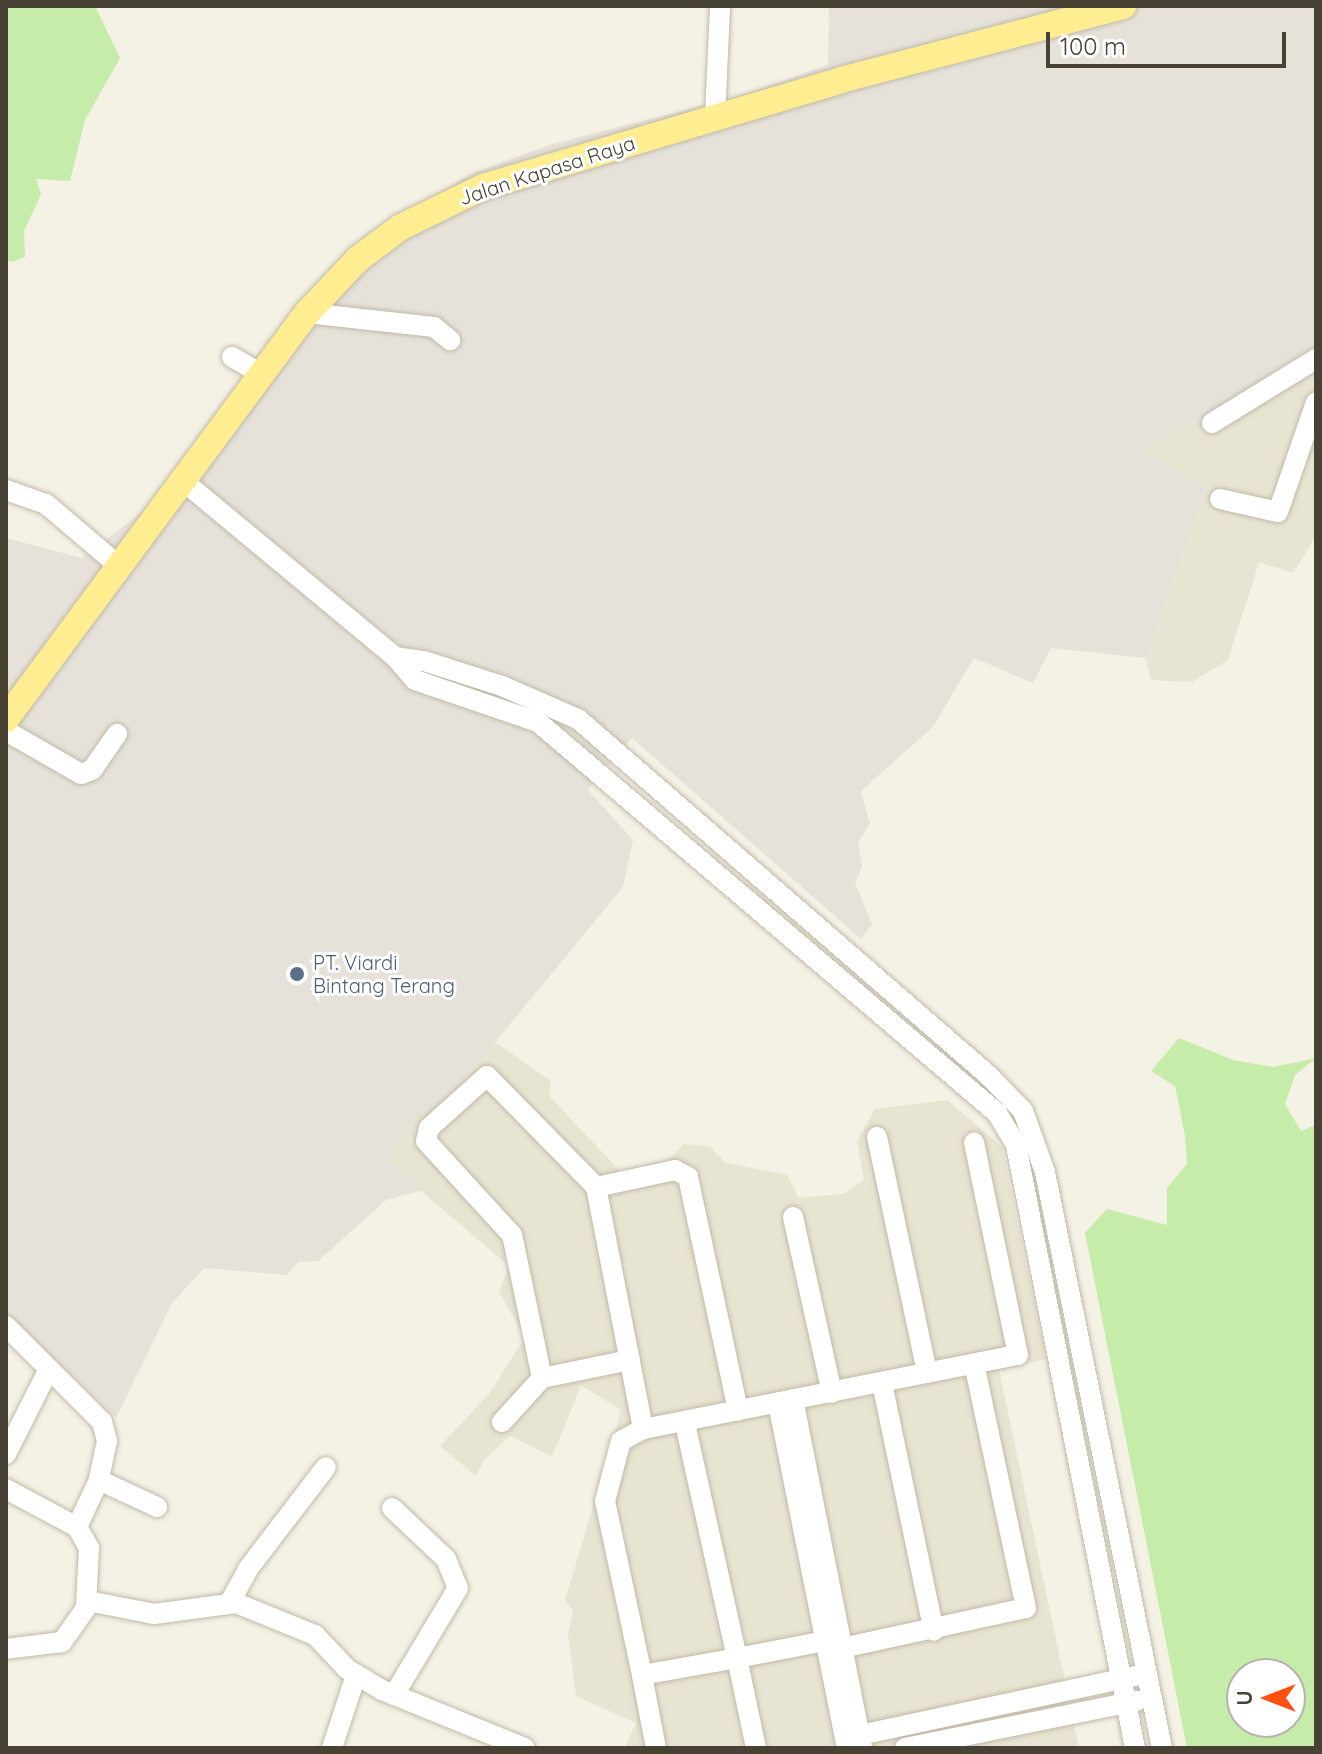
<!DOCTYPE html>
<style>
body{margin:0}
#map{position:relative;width:1322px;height:1754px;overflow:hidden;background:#f4f1e5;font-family:Quicksand,sans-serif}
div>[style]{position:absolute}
.residential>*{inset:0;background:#e8e4d2}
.industrial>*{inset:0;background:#e6e2da}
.green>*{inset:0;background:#c6ecaa}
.roads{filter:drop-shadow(0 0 2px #c0baa6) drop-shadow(0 0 2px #c0baa6)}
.minor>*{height:20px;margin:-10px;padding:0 10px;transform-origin:10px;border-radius:10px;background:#fff}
.major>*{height:26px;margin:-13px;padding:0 13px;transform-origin:13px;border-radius:13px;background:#ffed92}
.dots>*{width:22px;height:22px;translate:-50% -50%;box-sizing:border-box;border:4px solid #fff;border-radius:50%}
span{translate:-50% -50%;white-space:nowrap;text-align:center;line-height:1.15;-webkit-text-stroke:6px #fff;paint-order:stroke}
.street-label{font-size:20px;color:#474234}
.service-label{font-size:20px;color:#4e5e75}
.left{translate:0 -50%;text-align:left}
.frame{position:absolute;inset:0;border:8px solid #474234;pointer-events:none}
.north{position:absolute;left:1226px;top:1658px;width:80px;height:80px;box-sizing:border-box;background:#fff;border:2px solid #b5b3ae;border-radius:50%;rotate:270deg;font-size:22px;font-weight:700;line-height:32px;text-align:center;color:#474234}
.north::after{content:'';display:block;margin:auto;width:28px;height:36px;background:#ff5010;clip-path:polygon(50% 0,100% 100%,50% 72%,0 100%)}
.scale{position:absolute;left:1046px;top:32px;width:240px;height:36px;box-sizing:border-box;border:4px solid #474234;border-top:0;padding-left:10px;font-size:24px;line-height:28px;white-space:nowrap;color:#474234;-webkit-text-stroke:6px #fff;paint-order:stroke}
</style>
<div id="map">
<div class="residential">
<div style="clip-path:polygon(1316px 355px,1316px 536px,1293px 573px,1259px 562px,1228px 660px,1192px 682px,1151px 680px,1146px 658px,1206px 488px,1142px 450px)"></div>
<div style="clip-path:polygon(495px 1042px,551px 1081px,549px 1096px,620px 1171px,667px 1161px,684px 1144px,710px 1147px,726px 1163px,787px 1175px,799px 1198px,843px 1194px,864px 1180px,857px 1141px,875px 1109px,947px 1100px,1002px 1147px,1046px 1359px,999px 1370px,1079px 1748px,625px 1748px,636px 1723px,576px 1696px,568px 1633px,573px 1610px,565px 1601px,621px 1410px,581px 1385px,552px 1457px,510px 1436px,484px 1460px,476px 1476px,440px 1446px,489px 1394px,525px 1337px,499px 1292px,509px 1266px,386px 1161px,418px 1112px,436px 1114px)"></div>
</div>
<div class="industrial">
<div style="clip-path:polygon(829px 6px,1316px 6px,1316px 355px,1143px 450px,1206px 488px,1146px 658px,1051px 648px,1033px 683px,974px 658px,933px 727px,861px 791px,870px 824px,858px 842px,862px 867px,855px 883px,872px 924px,861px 939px,632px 738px,588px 790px,633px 840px,623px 887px,436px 1114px,418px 1113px,386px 1161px,423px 1190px,386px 1200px,318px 1261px,298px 1262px,287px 1275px,204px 1268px,172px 1303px,116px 1418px,6px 1313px,6px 538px,82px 558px,155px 502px,363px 239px,470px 174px,552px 144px,740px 96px,828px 65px)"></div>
</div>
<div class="green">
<div style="clip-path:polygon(6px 6px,95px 6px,120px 58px,85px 120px,70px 181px,36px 179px,41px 194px,24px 231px,25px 257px,12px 262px,6px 259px)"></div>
<div style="clip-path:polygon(evenodd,1179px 1038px,1233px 1060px,1274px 1067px,1316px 1058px,1295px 1075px,1285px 1104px,1301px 1131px,1316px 1125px,1316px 1748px,1187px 1748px,1085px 1233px,1107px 1209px,1167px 1225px,1167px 1188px,1187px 1164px,1185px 1136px,1175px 1086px,1151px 1071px,1179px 1038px,1242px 1674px,1290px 1674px,1290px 1722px,1242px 1722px,1242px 1674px)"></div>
</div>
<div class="roads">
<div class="minor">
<div style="left:715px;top:118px;width:112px;rotate:-87.4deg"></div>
<div style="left:307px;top:313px;width:128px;rotate:6.3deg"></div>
<div style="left:434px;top:327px;width:21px;rotate:39deg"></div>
<div style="left:232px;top:357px;width:34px;rotate:30deg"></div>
<div style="left:1212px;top:423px;width:122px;rotate:-31.6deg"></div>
<div style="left:182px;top:480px;width:277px;rotate:39.7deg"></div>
<div style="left:395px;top:657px;width:30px;rotate:49deg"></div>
<div style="left:415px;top:680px;width:130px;rotate:18.9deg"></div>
<div style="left:538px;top:722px;width:603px;rotate:40.43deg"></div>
<div style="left:997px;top:1113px;width:37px;rotate:59deg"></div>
<div style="left:1016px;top:1145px;width:615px;rotate:78.84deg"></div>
<div style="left:6px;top:490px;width:42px;rotate:19.3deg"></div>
<div style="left:46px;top:504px;width:94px;rotate:40.3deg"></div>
<div style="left:1220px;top:499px;width:59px;rotate:12.6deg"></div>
<div style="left:1278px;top:512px;width:116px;rotate:-70.9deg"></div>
<div style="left:395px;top:657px;width:29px;rotate:8deg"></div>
<div style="left:424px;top:661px;width:82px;rotate:17.8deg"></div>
<div style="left:502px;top:686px;width:83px;rotate:23.5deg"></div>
<div style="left:578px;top:719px;width:543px;rotate:40.97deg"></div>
<div style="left:988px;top:1075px;width:50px;rotate:45.8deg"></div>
<div style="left:1023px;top:1111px;width:65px;rotate:70.2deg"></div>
<div style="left:1045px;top:1172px;width:588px;rotate:78.52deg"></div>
<div style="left:6px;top:731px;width:86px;rotate:29.8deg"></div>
<div style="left:81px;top:774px;width:12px;rotate:-20deg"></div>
<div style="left:92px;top:770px;width:44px;rotate:-55.2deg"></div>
<div style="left:877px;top:1137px;width:241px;rotate:78deg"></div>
<div style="left:596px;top:1187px;width:81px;rotate:-12.1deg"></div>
<div style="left:675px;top:1170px;width:15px;rotate:28deg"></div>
<div style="left:688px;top:1177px;width:239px;rotate:77.9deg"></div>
<div style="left:793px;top:1217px;width:180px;rotate:77.5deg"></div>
<div style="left:6px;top:1326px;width:136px;rotate:45deg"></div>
<div style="left:102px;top:1422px;width:20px;rotate:75deg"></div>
<div style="left:107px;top:1441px;width:40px;rotate:102deg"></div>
<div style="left:99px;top:1480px;width:52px;rotate:115.1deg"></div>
<div style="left:77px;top:1527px;width:24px;rotate:60deg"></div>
<div style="left:89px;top:1548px;width:60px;rotate:92.9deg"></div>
<div style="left:86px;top:1608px;width:42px;rotate:125.2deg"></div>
<div style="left:62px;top:1642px;width:56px;rotate:172.9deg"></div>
<div style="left:542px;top:1378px;width:146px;rotate:-101.8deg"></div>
<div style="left:512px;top:1235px;width:127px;rotate:-132.5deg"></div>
<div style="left:426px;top:1141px;width:13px;rotate:-77deg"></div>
<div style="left:429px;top:1128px;width:78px;rotate:-41.9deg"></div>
<div style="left:487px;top:1076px;width:156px;rotate:45.5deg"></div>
<div style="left:596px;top:1187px;width:247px;rotate:79deg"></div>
<div style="left:882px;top:1383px;width:253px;rotate:78.2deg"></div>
<div style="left:793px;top:1399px;width:356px;rotate:78.8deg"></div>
<div style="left:778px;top:1403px;width:352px;rotate:78.7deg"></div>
<div style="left:502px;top:1422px;width:59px;rotate:-47.7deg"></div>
<div style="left:542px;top:1378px;width:90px;rotate:-11.6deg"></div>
<div style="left:6px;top:1454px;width:93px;rotate:-63.2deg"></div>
<div style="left:99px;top:1480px;width:64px;rotate:25deg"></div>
<div style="left:6px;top:1489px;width:81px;rotate:28.2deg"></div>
<div style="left:392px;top:1508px;width:74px;rotate:43.4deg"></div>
<div style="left:446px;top:1559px;width:31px;rotate:68deg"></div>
<div style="left:458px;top:1588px;width:125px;rotate:120.9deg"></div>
<div style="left:88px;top:1601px;width:67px;rotate:11.1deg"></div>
<div style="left:154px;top:1614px;width:83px;rotate:-7.6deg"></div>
<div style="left:236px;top:1603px;width:85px;rotate:22.1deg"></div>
<div style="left:315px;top:1635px;width:47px;rotate:46.7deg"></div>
<div style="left:347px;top:1669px;width:41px;rotate:31deg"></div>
<div style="left:382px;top:1690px;width:154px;rotate:22.1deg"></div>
<div style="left:230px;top:1602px;width:38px;rotate:-61deg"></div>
<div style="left:248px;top:1569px;width:128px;rotate:-52.6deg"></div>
<div style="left:842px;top:1648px;width:188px;rotate:-12.3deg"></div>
<div style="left:1026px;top:1608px;width:249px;rotate:-102deg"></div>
<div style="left:642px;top:1675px;width:178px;rotate:-102deg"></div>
<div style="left:605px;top:1501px;width:62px;rotate:-75.1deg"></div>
<div style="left:621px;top:1441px;width:25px;rotate:-29deg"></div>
<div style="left:643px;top:1429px;width:382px;rotate:-11.2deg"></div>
<div style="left:1018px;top:1355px;width:217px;rotate:-101.7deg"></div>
<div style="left:846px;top:1738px;width:296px;rotate:-12.1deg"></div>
<div style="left:332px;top:1748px;width:77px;rotate:-71.8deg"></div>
<div style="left:656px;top:1748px;width:74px;rotate:-100.9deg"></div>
<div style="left:642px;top:1675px;width:97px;rotate:-10.1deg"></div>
<div style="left:737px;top:1658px;width:241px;rotate:-102.5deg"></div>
<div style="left:756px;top:1748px;width:92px;rotate:-101.9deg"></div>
<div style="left:737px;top:1658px;width:90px;rotate:-10.9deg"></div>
<div style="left:905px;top:1748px;width:237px;rotate:-11.5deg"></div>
</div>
<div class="major">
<div style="left:6px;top:719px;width:505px;rotate:-53.45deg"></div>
<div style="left:307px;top:313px;width:74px;rotate:-46.6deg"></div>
<div style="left:358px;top:259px;width:54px;rotate:-36.7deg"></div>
<div style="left:401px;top:227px;width:91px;rotate:-26deg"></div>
<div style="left:483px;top:187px;width:374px;rotate:-16.6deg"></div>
<div style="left:841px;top:80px;width:292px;rotate:-14.7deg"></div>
</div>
</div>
<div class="dots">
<div style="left:297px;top:974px;background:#5c6f8a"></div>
</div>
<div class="street-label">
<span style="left:547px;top:170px;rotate:-18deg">Jalan Kapasa Raya</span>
</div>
<div class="service-label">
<span class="left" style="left:313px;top:974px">PT. Viardi<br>Bintang Terang</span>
</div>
<div class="frame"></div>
<div class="north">U</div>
<div class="scale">100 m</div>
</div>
